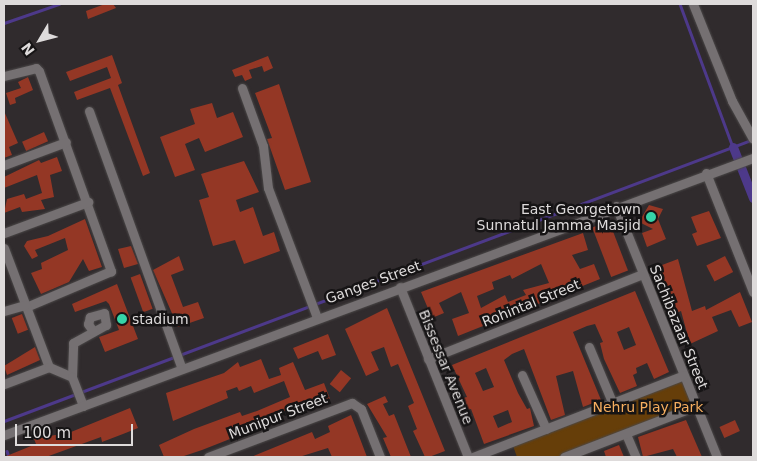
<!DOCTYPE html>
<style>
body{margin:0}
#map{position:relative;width:757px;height:461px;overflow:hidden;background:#302b2d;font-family:"DejaVu Sans",sans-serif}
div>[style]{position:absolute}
.green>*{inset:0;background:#663e09}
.stream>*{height:2.5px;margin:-1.25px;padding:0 1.25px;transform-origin:1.25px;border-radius:1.25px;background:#4d398a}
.canal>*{height:9px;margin:-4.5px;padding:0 4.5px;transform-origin:4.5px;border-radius:4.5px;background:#4d398a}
.building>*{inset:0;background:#943725;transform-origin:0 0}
.roads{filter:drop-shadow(0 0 1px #4b4848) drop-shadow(0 0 1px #4b4848)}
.minor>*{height:9px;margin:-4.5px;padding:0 4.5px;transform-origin:4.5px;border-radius:4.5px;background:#757072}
.dots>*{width:14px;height:14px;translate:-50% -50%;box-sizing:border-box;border:2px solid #161415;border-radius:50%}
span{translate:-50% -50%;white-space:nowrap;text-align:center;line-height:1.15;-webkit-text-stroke:5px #161415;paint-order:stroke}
.poi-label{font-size:14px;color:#dedbdb}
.right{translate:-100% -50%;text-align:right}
.left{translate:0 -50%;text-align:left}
.street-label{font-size:14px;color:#dedbdb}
.park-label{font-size:14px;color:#f6ae5f}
.frame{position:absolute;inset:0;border:5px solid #dedbdb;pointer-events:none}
.north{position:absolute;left:15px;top:15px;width:50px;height:50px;-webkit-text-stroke:4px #161415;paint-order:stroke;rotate:233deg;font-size:14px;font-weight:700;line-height:20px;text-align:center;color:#dedbdb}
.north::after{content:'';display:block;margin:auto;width:18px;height:22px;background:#dedbdb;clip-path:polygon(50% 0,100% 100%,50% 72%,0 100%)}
.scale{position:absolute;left:15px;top:424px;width:118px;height:22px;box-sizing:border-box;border:2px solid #dedbdb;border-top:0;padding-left:6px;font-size:15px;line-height:18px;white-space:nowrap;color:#dedbdb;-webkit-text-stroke:4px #161415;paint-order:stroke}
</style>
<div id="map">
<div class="green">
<div style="clip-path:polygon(684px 375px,696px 406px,564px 457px,517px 457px,512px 443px)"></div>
</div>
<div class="stream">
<div style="left:680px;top:4px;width:153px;rotate:69.7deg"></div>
<div style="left:4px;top:23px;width:58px;rotate:-19.1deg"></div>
<div style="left:4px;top:421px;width:798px;rotate:-20.61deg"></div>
<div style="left:7px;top:451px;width:6px;rotate:72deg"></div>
</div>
<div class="canal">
<div style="left:733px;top:147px;width:55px;rotate:68.6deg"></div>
</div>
<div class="building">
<div style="clip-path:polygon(105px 4px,113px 4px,116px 8px,88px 19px,86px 11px)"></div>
<div style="clip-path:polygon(112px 55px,122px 83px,118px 85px,150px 173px,143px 176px,110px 88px,77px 100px,74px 92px,111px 78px,107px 67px,70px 81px,66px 72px)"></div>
<div style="clip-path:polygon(268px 56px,273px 68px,264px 72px,262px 66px,249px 70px,252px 78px,245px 81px,242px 75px,235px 77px,232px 70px)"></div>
<div style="clip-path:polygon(28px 77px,33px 90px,15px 98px,16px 103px,10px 105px,6px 93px,21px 88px,18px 82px)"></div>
<div style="clip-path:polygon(279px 84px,311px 182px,285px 190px,267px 139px,272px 138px,255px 93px)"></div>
<div style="clip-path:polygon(212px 103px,217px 118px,233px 112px,243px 137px,205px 152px,199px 138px,185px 144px,195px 170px,175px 177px,160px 137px,195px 124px,190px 109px)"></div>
<div style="clip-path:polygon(4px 111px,18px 143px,9px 147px,12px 155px,4px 158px)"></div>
<div style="left:44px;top:132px;width:10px;height:24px;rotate:66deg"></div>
<div style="clip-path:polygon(57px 157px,62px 171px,50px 175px,54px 197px,41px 200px,45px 209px,22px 212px,20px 207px,4px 213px,7px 199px,24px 194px,26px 199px,42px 193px,37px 175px,4px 188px,4px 177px,39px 160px,41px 163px)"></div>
<div style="clip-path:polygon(244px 161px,259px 192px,236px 200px,240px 212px,253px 207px,263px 236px,274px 232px,280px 251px,244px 264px,235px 240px,213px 246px,199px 200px,209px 197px,201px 174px)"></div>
<div style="clip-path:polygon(649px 205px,663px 209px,658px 219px,666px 239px,647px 247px,642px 233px,653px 229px,639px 222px)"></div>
<div style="clip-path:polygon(709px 211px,721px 238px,697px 246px,692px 234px,697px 232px,691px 217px)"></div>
<div style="clip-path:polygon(85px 219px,102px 267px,89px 271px,83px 259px,69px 282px,41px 294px,31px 273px,42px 269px,41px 263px,68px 250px,65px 238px,35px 250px,38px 256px,32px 259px,24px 246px,27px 241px,48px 236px)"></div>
<div style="left:609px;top:221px;width:53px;height:18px;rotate:69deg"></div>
<div style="clip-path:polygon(evenodd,583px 233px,588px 250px,572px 255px,580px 269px,594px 264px,600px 279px,458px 336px,452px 319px,469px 313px,461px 292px,439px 303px,444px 313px,432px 318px,421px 292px,583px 233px,541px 264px,549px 283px,523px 290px,526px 295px,508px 302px,505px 295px,481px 308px,477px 296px,494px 289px,492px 282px,510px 275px,512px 279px,541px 264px)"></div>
<div style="clip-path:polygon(131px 246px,138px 264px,124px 268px,118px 249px)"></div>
<div style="clip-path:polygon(179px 256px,184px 270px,171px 275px,183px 307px,198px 302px,204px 318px,178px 327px,153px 270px)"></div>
<div style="left:725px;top:256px;width:18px;height:21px;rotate:63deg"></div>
<div style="clip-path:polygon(678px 259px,692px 311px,705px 306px,706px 310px,740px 292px,752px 322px,739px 327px,731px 310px,712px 317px,718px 331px,690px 344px,681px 311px,674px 314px,654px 268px)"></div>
<div style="left:140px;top:274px;width:37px;height:10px;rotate:70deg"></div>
<div style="clip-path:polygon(117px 284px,138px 339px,105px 352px,99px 337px,119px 330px,109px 304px,106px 301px,75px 312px,72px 304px)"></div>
<div style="clip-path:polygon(evenodd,635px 291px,669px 372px,654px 379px,647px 363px,636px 368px,637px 373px,633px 375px,637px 386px,620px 393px,604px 359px,600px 343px,603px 342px,595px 324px,587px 326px,573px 332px,601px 400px,583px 407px,573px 371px,556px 376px,565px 415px,551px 420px,524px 349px,512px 354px,504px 360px,518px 393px,527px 409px,530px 408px,534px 426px,484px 444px,471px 409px,467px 410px,463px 398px,467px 397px,452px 365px,635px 291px,629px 327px,636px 345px,624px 350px,617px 332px,629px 327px,635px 291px,486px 368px,494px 387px,483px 391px,475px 373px,486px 368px,635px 291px,508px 410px,512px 422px,498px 428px,493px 416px,508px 410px)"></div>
<div style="clip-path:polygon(387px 308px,445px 451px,429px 457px,425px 457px,413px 431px,417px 429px,408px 406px,414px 403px,398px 364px,391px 367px,384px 347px,371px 352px,379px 370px,366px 376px,345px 329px)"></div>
<div style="left:22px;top:314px;width:17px;height:11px;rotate:69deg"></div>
<div style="clip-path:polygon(328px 334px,336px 355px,322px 360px,318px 351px,298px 359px,293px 348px)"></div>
<div style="clip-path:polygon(35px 347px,40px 360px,7px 375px,4px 366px)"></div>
<div style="clip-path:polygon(261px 359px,269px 379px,281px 375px,279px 368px,293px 362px,305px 390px,324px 383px,330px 399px,281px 412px,283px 418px,202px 450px,181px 457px,164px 457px,159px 445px,194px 429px,240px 412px,242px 416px,257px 411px,290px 397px,284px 381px,254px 393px,251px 386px,239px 391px,237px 387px,226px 391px,228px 398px,173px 421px,166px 393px,224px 373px,238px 362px,240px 367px)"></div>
<div style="left:341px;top:370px;width:13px;height:18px;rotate:39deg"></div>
<div style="clip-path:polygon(385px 396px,388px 402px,383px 404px,389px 416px,394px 414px,411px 457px,391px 457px,383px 438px,387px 437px,367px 404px)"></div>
<div style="clip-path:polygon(130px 408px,138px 428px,123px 434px,102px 442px,101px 437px,46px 457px,4px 457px,36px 444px,34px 439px,71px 432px)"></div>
<div style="clip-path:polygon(351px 415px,367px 457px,332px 457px,328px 448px,299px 457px,251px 457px,312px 432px,315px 439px,330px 432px,328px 426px)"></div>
<div style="clip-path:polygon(686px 420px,702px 457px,677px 457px,673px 449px,643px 457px,638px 437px)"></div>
<div style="left:735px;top:420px;width:12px;height:17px;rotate:66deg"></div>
<div style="clip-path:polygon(619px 445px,624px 457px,606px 457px,604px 451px)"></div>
</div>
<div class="roads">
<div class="minor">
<div style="left:693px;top:4px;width:105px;rotate:68.1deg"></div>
<div style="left:732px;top:101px;width:43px;rotate:61.1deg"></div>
<div style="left:4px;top:76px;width:33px;rotate:-14deg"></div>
<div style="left:36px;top:68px;width:4px;rotate:45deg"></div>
<div style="left:39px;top:71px;width:213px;rotate:70.2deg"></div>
<div style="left:111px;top:271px;width:92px;rotate:157deg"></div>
<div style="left:242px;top:88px;width:62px;rotate:70.1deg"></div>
<div style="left:263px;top:146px;width:42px;rotate:83.2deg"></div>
<div style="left:268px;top:188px;width:139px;rotate:69.3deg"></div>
<div style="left:89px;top:111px;width:274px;rotate:70.2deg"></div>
<div style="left:4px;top:165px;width:66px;rotate:-20.4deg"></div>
<div style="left:706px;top:173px;width:128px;rotate:68.4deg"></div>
<div style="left:616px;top:206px;width:271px;rotate:68.1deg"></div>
<div style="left:4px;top:233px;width:90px;rotate:-20.3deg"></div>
<div style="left:4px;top:248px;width:127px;rotate:69.3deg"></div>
<div style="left:400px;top:287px;width:183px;rotate:68.2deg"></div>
<div style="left:4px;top:311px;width:22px;rotate:-16deg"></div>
<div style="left:589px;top:347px;width:62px;rotate:67.2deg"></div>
<div style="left:428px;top:359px;width:231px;rotate:-21.6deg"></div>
<div style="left:522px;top:375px;width:59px;rotate:66deg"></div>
<div style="left:72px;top:377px;width:34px;rotate:-88deg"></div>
<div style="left:73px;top:343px;width:38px;rotate:-29deg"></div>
<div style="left:106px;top:325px;width:12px;rotate:-99deg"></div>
<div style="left:104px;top:313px;width:15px;rotate:164deg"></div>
<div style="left:90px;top:317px;width:7px;rotate:106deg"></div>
<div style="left:88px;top:324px;width:9px;rotate:54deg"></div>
<div style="left:4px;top:384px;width:48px;rotate:-20.7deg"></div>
<div style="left:49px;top:367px;width:25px;rotate:23deg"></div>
<div style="left:72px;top:377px;width:31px;rotate:69deg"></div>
<div style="left:626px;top:434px;width:25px;rotate:67deg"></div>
<div style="left:4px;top:435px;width:799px;rotate:-20.3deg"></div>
<div style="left:208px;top:457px;width:154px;rotate:-20.6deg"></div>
<div style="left:352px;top:403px;width:11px;rotate:34deg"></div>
<div style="left:361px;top:409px;width:52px;rotate:68.4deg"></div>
<div style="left:473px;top:457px;width:226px;rotate:-21.2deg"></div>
<div style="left:564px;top:457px;width:142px;rotate:-21.1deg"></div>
</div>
</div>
<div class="dots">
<div style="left:651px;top:217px;background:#36d4a7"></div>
<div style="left:122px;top:319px;background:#36d4a7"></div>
</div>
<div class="poi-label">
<span class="right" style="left:641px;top:217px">East Georgetown<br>Sunnatul Jamma Masjid</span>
<span class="left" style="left:132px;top:319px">stadium</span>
</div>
<div class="street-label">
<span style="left:373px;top:282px;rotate:-20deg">Ganges Street</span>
<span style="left:531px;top:303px;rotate:-22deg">Rohintal Street</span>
<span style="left:679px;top:327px;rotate:68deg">Sachibazaar Street</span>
<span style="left:446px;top:367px;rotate:68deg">Bissessar Avenue</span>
<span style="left:278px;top:416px;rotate:-21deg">Munipur Street</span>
</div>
<div class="park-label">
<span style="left:648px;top:407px">Nehru Play Park</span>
</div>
<div class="frame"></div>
<div class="north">N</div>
<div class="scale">100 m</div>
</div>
